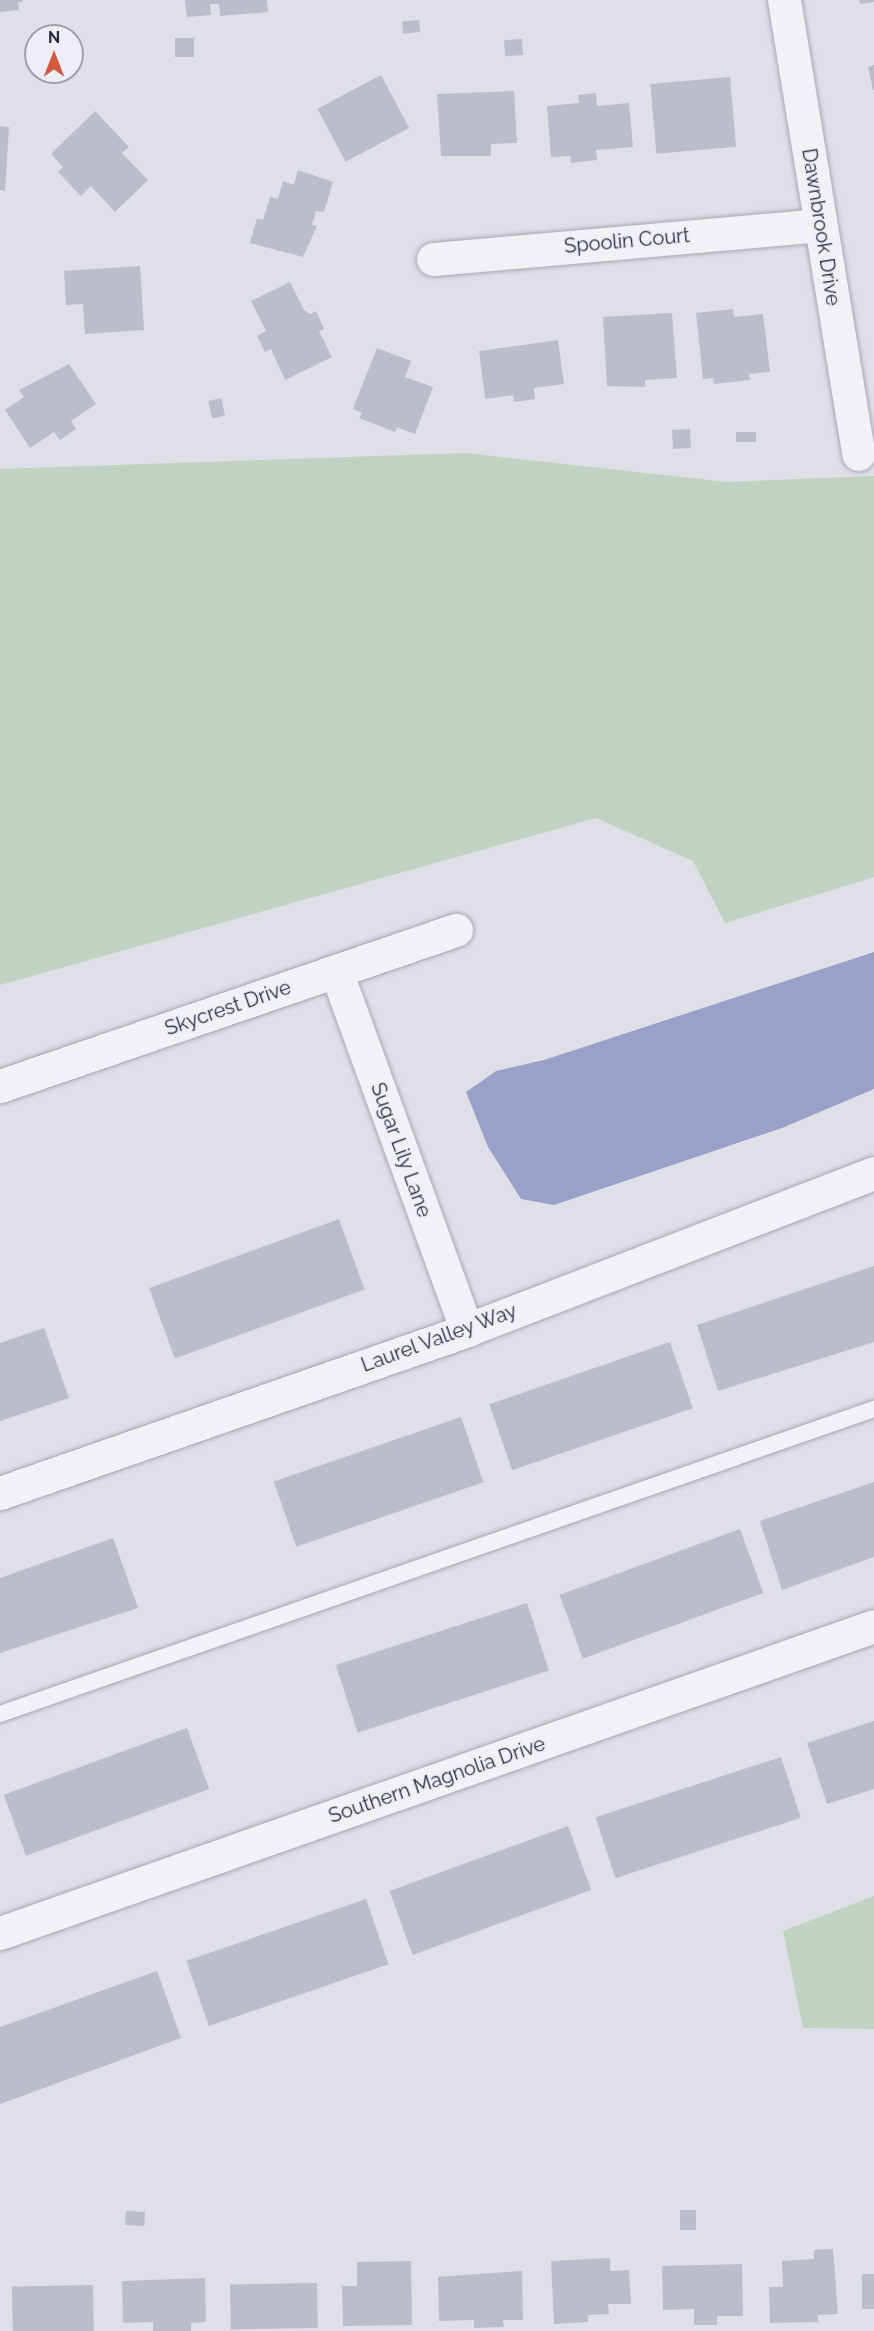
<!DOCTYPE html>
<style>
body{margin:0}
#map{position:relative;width:874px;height:2331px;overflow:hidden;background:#dfdfe8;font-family:Raleway,sans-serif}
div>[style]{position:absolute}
.green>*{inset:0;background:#c0d2c1}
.water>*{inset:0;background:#99a1c9}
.building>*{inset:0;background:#bcbdcb;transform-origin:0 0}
.roads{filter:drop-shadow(0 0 2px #a8a8b5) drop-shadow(0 0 2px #a8a8b5)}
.service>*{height:16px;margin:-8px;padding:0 8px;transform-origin:8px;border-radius:8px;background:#f1f2f6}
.minor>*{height:33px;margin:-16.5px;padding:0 16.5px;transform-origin:16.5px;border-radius:16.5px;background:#f1f2f6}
span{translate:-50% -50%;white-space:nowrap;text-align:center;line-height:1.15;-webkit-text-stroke:4.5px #eeeff6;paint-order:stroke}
.street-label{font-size:20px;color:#28293f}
.north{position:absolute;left:24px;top:24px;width:60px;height:60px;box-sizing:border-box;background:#eeeff6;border:2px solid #9fa0ad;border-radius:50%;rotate:0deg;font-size:16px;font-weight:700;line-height:24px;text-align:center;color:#28293f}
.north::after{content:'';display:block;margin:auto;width:21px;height:27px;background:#cf5a42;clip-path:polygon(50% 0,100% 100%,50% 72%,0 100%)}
</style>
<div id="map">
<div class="green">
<div style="clip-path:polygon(466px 453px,727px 482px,874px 476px,874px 877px,725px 923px,693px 861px,596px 818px,0 985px,0 469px)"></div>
<div style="clip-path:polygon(874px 1896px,874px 2029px,803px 2028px,783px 1931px)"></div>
</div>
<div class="water">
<div style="clip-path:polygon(874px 952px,874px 1089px,782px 1128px,554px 1205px,521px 1199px,488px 1147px,466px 1092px,496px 1071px,544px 1060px)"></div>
</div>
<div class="building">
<div style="clip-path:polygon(0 0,22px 0,23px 2px,18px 2px,19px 10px,0 12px)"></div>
<div style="clip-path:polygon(185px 0,267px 0,268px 12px,220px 16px,219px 4px,210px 4px,211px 15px,187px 17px)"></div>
<div style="clip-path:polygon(859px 0,874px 0,874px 2px,860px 4px)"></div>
<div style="left:419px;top:20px;width:12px;height:17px;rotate:85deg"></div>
<div style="left:175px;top:38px;width:19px;height:19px"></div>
<div style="left:522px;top:39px;width:16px;height:18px;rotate:86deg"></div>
<div style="clip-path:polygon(874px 65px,874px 90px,873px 90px,868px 67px)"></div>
<div style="left:381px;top:75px;width:60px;height:72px;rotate:62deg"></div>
<div style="left:730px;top:77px;width:70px;height:80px;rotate:85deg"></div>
<div style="clip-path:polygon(514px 91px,517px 143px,491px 144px,491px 156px,441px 156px,437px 94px)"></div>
<div style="clip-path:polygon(596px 93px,597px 106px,629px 103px,633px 147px,596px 150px,597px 160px,571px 163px,570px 156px,551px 157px,547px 106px,579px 103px,578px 95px)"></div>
<div style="clip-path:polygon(95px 111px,129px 147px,122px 153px,148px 180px,115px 212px,91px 186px,81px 196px,58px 172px,63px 167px,51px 154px)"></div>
<div style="clip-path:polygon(0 126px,9px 127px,5px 191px,0 190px)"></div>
<div style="clip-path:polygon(298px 170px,333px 182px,324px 212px,316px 211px,312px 225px,317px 226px,303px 257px,250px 243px,257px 218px,263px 220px,270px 197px,278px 199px,283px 181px,294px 185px)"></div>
<div style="clip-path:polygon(140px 266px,144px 330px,85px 334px,83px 304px,66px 305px,64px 271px)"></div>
<div style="clip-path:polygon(290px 282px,304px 310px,310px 314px,316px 311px,324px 329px,319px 331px,332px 357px,285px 380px,271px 349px,265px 352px,257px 336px,266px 331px,251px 301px)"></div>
<div style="clip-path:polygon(733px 309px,734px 317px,763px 314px,770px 372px,749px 374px,750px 380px,714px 384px,713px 378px,703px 379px,696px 313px)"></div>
<div style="clip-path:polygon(672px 313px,677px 378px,645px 380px,645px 387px,607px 386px,603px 317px)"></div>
<div style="clip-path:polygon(558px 340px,564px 384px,534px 388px,535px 399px,514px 402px,513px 395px,485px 399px,479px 351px)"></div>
<div style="clip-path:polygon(377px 348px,411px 361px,405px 377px,433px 387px,415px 434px,397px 427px,395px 432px,359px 418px,362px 413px,353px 409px)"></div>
<div style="clip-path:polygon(69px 364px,96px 404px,71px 421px,76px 429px,60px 440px,54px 432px,30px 448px,5px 410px,24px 397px,19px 390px)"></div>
<div style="left:221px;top:398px;width:18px;height:13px;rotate:77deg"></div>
<div style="left:690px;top:429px;width:19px;height:18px;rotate:87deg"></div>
<div style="left:756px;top:432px;width:10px;height:20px;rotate:90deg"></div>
<div style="left:339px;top:1219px;width:75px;height:202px;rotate:70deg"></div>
<div style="clip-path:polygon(874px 1266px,874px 1342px,718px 1391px,697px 1325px)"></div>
<div style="clip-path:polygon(44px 1328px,69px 1398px,0 1421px,0 1343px)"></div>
<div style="left:670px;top:1342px;width:70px;height:191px;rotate:71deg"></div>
<div style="left:461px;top:1417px;width:69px;height:198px;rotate:71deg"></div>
<div style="clip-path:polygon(874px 1482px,874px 1557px,782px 1590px,760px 1521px)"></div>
<div style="left:740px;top:1529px;width:68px;height:192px;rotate:70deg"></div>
<div style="clip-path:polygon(113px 1538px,138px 1608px,0 1653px,0 1578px)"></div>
<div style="left:527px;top:1603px;width:71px;height:201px;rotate:72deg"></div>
<div style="clip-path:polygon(874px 1721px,874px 1789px,827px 1804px,807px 1743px)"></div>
<div style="left:187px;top:1728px;width:65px;height:195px;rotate:70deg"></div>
<div style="left:781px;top:1757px;width:64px;height:195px;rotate:72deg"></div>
<div style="left:568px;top:1826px;width:68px;height:190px;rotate:70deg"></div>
<div style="left:366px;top:1899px;width:69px;height:190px;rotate:71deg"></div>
<div style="clip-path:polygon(157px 1971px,181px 2038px,0 2104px,0 2027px)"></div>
<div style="left:680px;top:2210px;width:16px;height:20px"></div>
<div style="left:126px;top:2211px;width:19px;height:14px;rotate:3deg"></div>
<div style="clip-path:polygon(833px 2249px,838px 2314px,818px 2315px,818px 2322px,770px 2323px,769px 2287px,783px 2287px,782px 2261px,814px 2259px,814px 2250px)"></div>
<div style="clip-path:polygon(610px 2258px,610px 2271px,629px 2270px,631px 2304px,608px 2304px,609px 2314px,588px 2315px,588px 2322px,554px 2324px,551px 2261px)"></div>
<div style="clip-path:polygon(411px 2261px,412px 2325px,343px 2326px,342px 2286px,357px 2286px,357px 2262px)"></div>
<div style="clip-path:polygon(742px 2264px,743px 2316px,717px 2316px,717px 2325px,694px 2325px,694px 2309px,663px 2310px,662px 2266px)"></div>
<div style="clip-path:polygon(522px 2271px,523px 2320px,503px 2320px,504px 2327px,474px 2328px,474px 2320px,439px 2321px,438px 2277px)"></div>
<div style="left:874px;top:2274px;width:35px;height:12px;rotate:90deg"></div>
<div style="clip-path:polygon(205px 2278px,206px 2322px,191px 2323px,191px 2331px,153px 2331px,153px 2322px,123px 2323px,122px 2281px)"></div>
<div style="left:317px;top:2283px;width:45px;height:87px;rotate:89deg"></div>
<div style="left:93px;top:2285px;width:46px;height:81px;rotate:89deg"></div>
</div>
<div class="roads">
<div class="service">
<div style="left:0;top:1714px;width:926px;rotate:-19.24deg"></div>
</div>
<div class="minor">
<div style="left:784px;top:0;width:460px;rotate:80.7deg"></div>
<div style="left:433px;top:259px;width:388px;rotate:-5deg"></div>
<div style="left:336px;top:971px;width:382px;rotate:70deg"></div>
<div style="left:0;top:1086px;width:482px;rotate:-18.9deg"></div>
<div style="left:0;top:1493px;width:495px;rotate:-19.2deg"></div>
<div style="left:467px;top:1330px;width:436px;rotate:-21.1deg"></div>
<div style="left:0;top:1933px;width:926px;rotate:-19.35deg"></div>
</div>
</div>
<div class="street-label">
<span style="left:821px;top:227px;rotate:81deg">Dawnbrook Drive</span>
<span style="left:627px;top:241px;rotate:-5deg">Spoolin Court</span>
<span style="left:228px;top:1008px;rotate:-19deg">Skycrest Drive</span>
<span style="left:401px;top:1150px;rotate:70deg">Sugar Lily Lane</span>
<span style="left:439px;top:1338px;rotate:-20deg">Laurel Valley Way</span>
<span style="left:437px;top:1780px;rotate:-19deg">Southern Magnolia Drive</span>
</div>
<div class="north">N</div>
</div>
